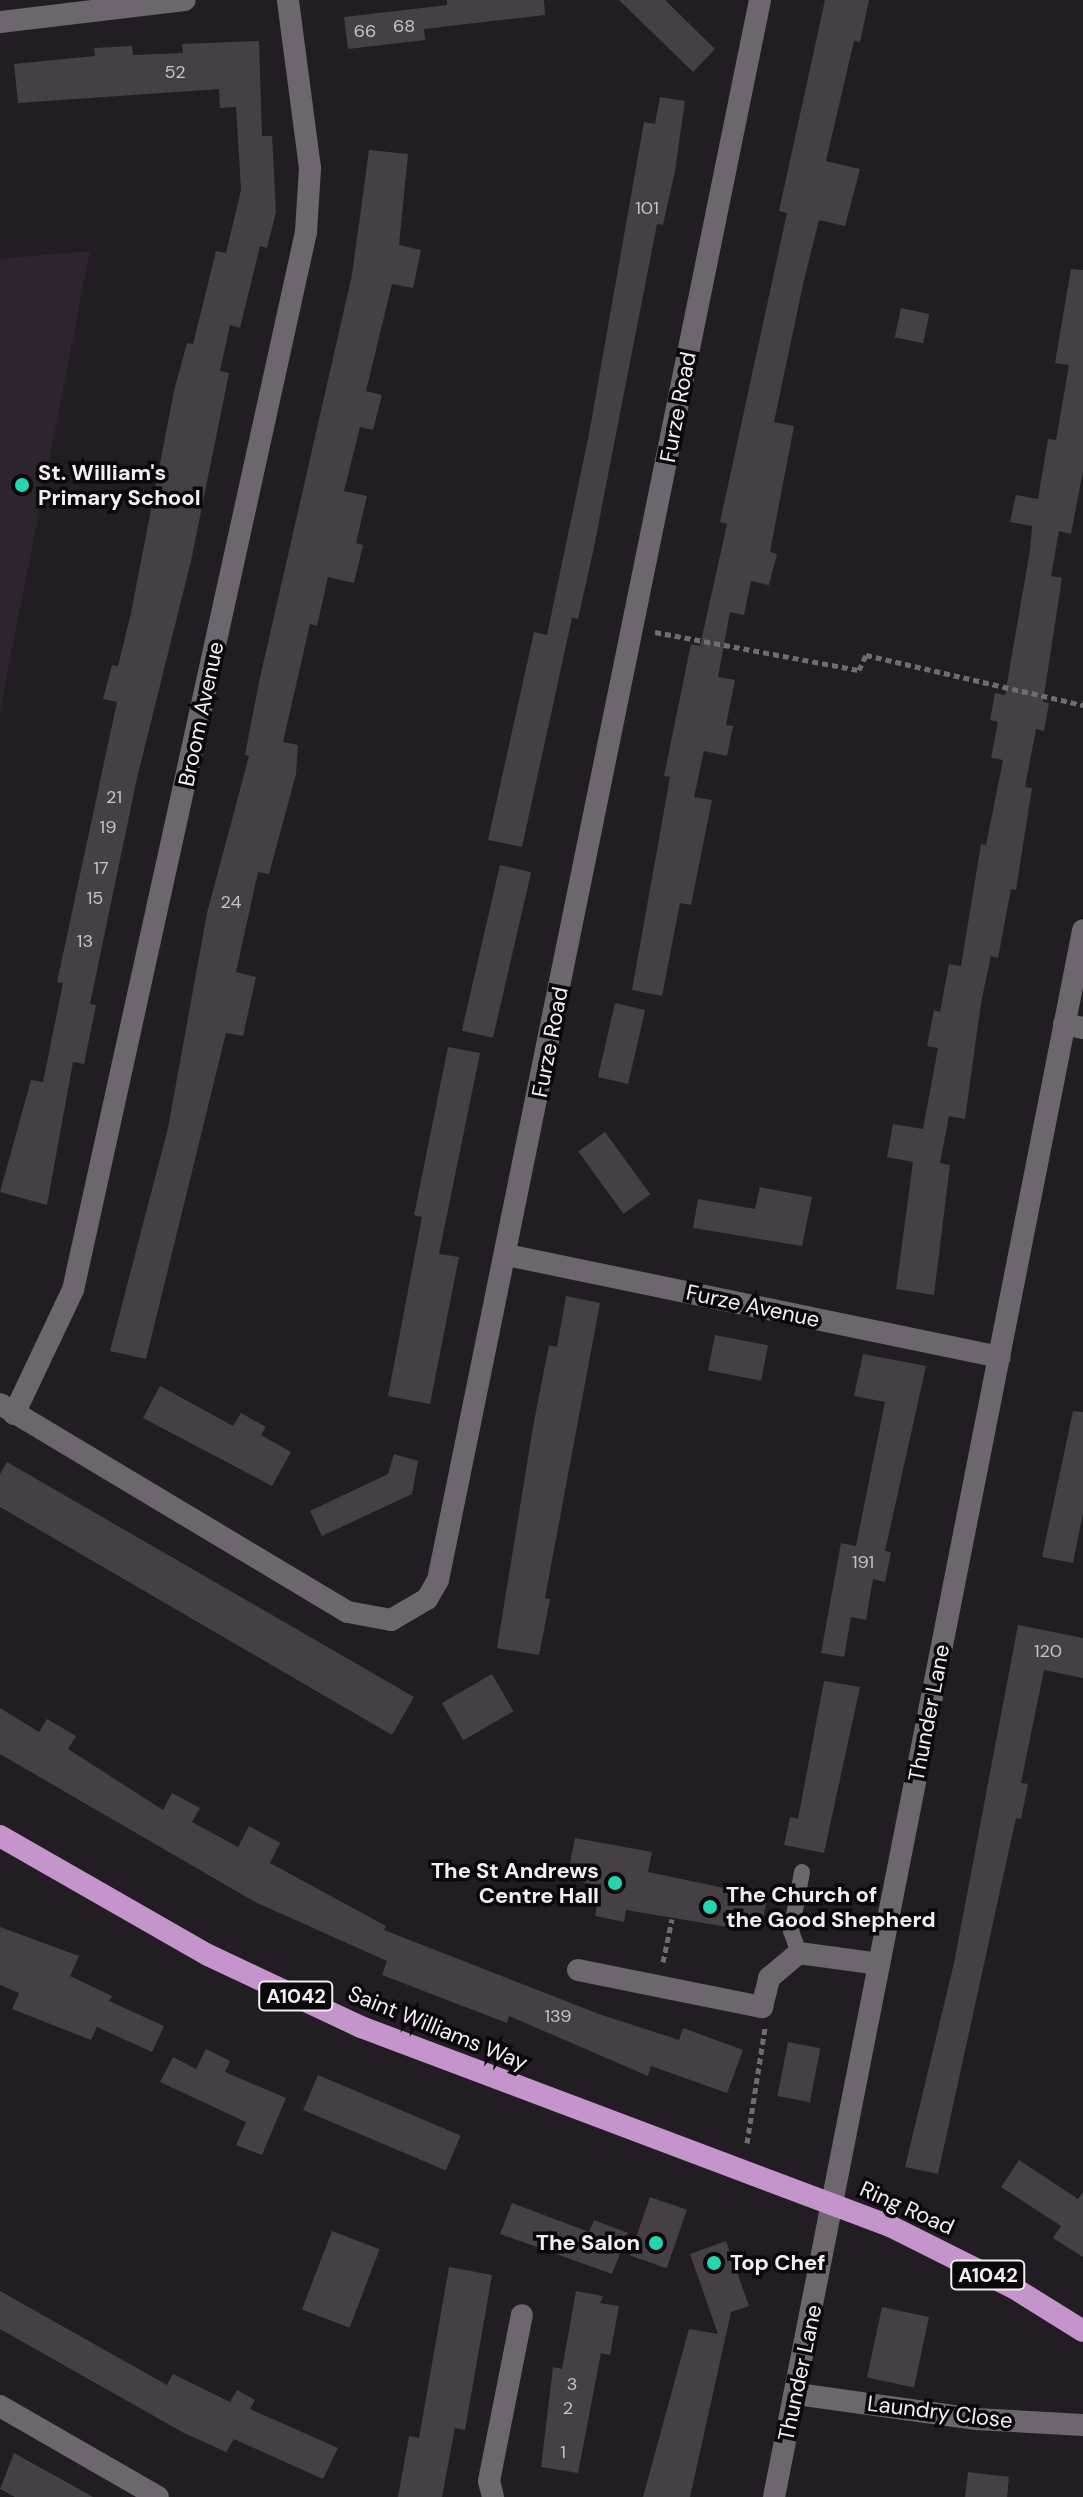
<!DOCTYPE html>
<style>
body{margin:0}
#map{position:relative;width:1083px;height:2497px;overflow:hidden;background:#221d23;font-family:"DM Sans",sans-serif}
div>[style]{position:absolute}
.built>*{inset:0;background:#2e242f}
.building>*{inset:0;background:#453f46;transform-origin:0 0}
.path>*{height:5px;margin-top:-2.5px;transform-origin:0;background:repeating-linear-gradient(90deg,#716c71 0 6px,transparent 0 10px)}
.service>*{height:16px;margin:-8px;padding:0 8px;transform-origin:8px;border-radius:8px;background:#6d666e}
.minor>*{height:22px;margin:-11px;padding:0 11px;transform-origin:11px;border-radius:11px;background:#6d666e}
.tertiary>*{height:22px;margin:-11px;padding:0 11px;transform-origin:11px;border-radius:11px;background:#6d666e}
.trunk>*{height:22px;margin:-11px;padding:0 11px;transform-origin:11px;border-radius:11px;background:#c694cc}
.dots>*{width:22px;height:22px;translate:-50% -50%;box-sizing:border-box;border:4px solid #0a080b;border-radius:50%}
span{translate:-50% -50%;white-space:nowrap;text-align:center;line-height:1.15;-webkit-text-stroke:7px #0a080b;paint-order:stroke}
.number-label{font-size:18px;color:#c7c2c7}
.number-label span{-webkit-text-stroke-width:0}
.shield-label span{padding:2px 6px;background:#0a080b;border:2px solid;border-radius:6px;-webkit-text-stroke-width:0}
.shield-label{font-size:20px;color:#f2eef2;font-weight:700}
.street-label{font-size:22px;color:#f2eef2}
.poi-label{font-size:22px;color:#f2eef2;font-weight:700}
.left{translate:0 -50%;text-align:left}
.right{translate:-100% -50%;text-align:right}
</style>
<div id="map">
<div class="built">
<div style="clip-path:polygon(90px 251px,0 711px,0 259px)"></div>
</div>
<div class="building">
<div style="clip-path:polygon(447px 0,544px 0,545px 15px,424px 29px,425px 40px,348px 49px,344px 17px,447px 5px)"></div>
<div style="clip-path:polygon(619px 0,665px 0,715px 49px,693px 72px)"></div>
<div style="clip-path:polygon(825px 0,869px 0,860px 42px,854px 41px,826px 161px,860px 169px,845px 226px,819px 220px,804px 280px,774px 422px,794px 426px,770px 552px,777px 554px,769px 585px,751px 581px,744px 615px,730px 612px,718px 677px,735px 680px,726px 725px,733px 726px,727px 756px,704px 751px,694px 797px,712px 800px,691px 905px,680px 903px,662px 996px,632px 990px,670px 777px,664px 776px,691px 644px,700px 646px,727px 524px,720px 522px,787px 213px,779px 211px)"></div>
<div style="clip-path:polygon(259px 41px,262px 136px,272px 136px,276px 212px,267px 248px,260px 246px,240px 328px,230px 325px,220px 371px,229px 373px,191px 561px,137px 778px,90px 1004px,96px 1005px,84px 1064px,73px 1062px,47px 1205px,0 1192px,31px 1080px,43px 1082px,63px 983px,57px 982px,117px 702px,103px 699px,112px 665px,118px 666px,131px 613px,174px 391px,187px 343px,193px 344px,216px 251px,226px 253px,241px 190px,236px 107px,220px 108px,219px 89px,18px 103px,14px 64px,95px 56px,94px 48px,132px 46px,133px 55px,183px 53px,182px 44px)"></div>
<div style="clip-path:polygon(660px 97px,685px 101px,675px 171px,663px 225px,657px 224px,593px 552px,578px 619px,572px 618px,522px 847px,488px 840px,534px 632px,547px 635px,589px 434px,644px 122px,655px 124px)"></div>
<div style="clip-path:polygon(369px 150px,408px 154px,399px 245px,421px 250px,413px 288px,392px 284px,366px 391px,382px 395px,373px 430px,360px 427px,344px 491px,367px 496px,356px 543px,363px 545px,354px 583px,328px 577px,317px 626px,310px 624px,283px 742px,298px 745px,296px 774px,269px 874px,258px 872px,236px 972px,256px 977px,243px 1036px,226px 1033px,146px 1359px,110px 1351px,168px 1128px,207px 913px,249px 756px,245px 755px,259px 682px,352px 275px)"></div>
<div style="clip-path:polygon(1071px 269px,1083px 270px,1083px 471px,1071px 534px,1059px 531px,1051px 576px,1062px 578px,1043px 702px,1049px 703px,1044px 731px,1036px 729px,1025px 787px,1032px 788px,1016px 890px,1011px 889px,998px 958px,991px 956px,981px 1003px,965px 1119px,949px 1116px,940px 1163px,950px 1165px,934px 1295px,896px 1289px,913px 1162px,887px 1157px,893px 1124px,923px 1129px,938px 1048px,927px 1046px,934px 1010px,940px 1012px,949px 964px,961px 966px,981px 844px,986px 845px,1003px 760px,991px 758px,998px 722px,990px 720px,995px 693px,1005px 695px,1030px 550px,1032px 526px,1010px 522px,1016px 495px,1038px 499px,1048px 439px,1056px 440px,1069px 365px,1055px 363px)"></div>
<div style="left:901px;top:308px;width:29px;height:30px;rotate:12deg"></div>
<div style="left:500px;top:865px;width:32px;height:170px;rotate:13deg"></div>
<div style="left:615px;top:1003px;width:31px;height:76px;rotate:13deg"></div>
<div style="clip-path:polygon(448px 1047px,480px 1053px,439px 1254px,459px 1257px,430px 1404px,388px 1396px,422px 1217px,414px 1215px)"></div>
<div style="left:605px;top:1132px;width:77px;height:33px;rotate:54deg"></div>
<div style="clip-path:polygon(760px 1187px,812px 1197px,802px 1246px,693px 1228px,698px 1199px,755px 1209px)"></div>
<div style="clip-path:polygon(566px 1296px,600px 1303px,545px 1598px,550px 1599px,539px 1655px,497px 1648px,533px 1427px,549px 1345px,557px 1347px)"></div>
<div style="left:715px;top:1335px;width:54px;height:36px;rotate:11deg"></div>
<div style="clip-path:polygon(863px 1354px,926px 1366px,885px 1551px,891px 1552px,885px 1582px,873px 1579px,866px 1620px,851px 1617px,844px 1657px,821px 1653px,841px 1543px,856px 1546px,885px 1402px,854px 1396px)"></div>
<div style="clip-path:polygon(160px 1386px,233px 1426px,241px 1413px,266px 1427px,261px 1435px,291px 1452px,272px 1486px,143px 1418px)"></div>
<div style="clip-path:polygon(1073px 1411px,1083px 1412px,1083px 1513px,1073px 1563px,1042px 1557px)"></div>
<div style="clip-path:polygon(394px 1454px,418px 1461px,412px 1494px,322px 1536px,310px 1511px,388px 1474px)"></div>
<div style="clip-path:polygon(7px 1462px,414px 1697px,392px 1735px,0 1507px,0 1474px)"></div>
<div style="clip-path:polygon(1018px 1625px,1083px 1638px,1083px 1678px,1044px 1670px,1021px 1783px,1028px 1784px,1021px 1819px,1016px 1818px,938px 2174px,905px 2167px,954px 1963px)"></div>
<div style="left:492px;top:1674px;width:43px;height:58px;rotate:60deg"></div>
<div style="clip-path:polygon(824px 1681px,860px 1687px,824px 1853px,784px 1845px,790px 1817px,798px 1819px)"></div>
<div style="clip-path:polygon(0 1708px,39px 1732px,47px 1719px,76px 1736px,68px 1749px,163px 1810px,172px 1793px,200px 1808px,192px 1822px,238px 1847px,249px 1826px,280px 1843px,270px 1863px,386px 1926px,384px 1930px,599px 2014px,679px 2040px,683px 2028px,743px 2050px,727px 2093px,651px 2066px,648px 2076px,509px 2016px,507px 2023px,382px 1975px,387px 1961px,255px 1902px,0 1754px)"></div>
<div style="clip-path:polygon(575px 1838px,652px 1852px,648px 1872px,753px 1894px,752px 1900px,766px 1903px,762px 1927px,747px 1924px,746px 1930px,626px 1910px,624px 1922px,595px 1916px,601px 1886px,567px 1879px)"></div>
<div style="clip-path:polygon(0 1927px,79px 1956px,70px 1976px,112px 1996px,109px 2001px,164px 2026px,152px 2052px,97px 2027px,91px 2040px,12px 2009px,19px 1993px,0 1985px)"></div>
<div style="left:788px;top:2042px;width:33px;height:55px;rotate:11deg"></div>
<div style="clip-path:polygon(206px 2049px,230px 2061px,225px 2072px,286px 2098px,262px 2155px,236px 2145px,246px 2122px,160px 2082px,173px 2057px,196px 2069px)"></div>
<div style="left:318px;top:2075px;width:155px;height:38px;rotate:23deg"></div>
<div style="clip-path:polygon(1019px 2160px,1078px 2199px,1083px 2192px,1083px 2257px,1053px 2238px,1061px 2226px,1001px 2187px)"></div>
<div style="left:650px;top:2197px;width:39px;height:62px;rotate:19deg"></div>
<div style="clip-path:polygon(512px 2203px,589px 2232px,594px 2220px,628px 2233px,612px 2274px,500px 2234px)"></div>
<div style="left:332px;top:2231px;width:51px;height:84px;rotate:21deg"></div>
<div style="clip-path:polygon(726px 2241px,749px 2306px,731px 2312px,690px 2497px,643px 2497px,689px 2329px,718px 2334px,690px 2254px)"></div>
<div style="clip-path:polygon(449px 2267px,492px 2275px,465px 2430px,455px 2428px,442px 2497px,398px 2497px,409px 2436px,419px 2438px)"></div>
<div style="clip-path:polygon(0 2291px,167px 2385px,173px 2374px,230px 2402px,237px 2390px,255px 2400px,250px 2409px,338px 2448px,323px 2479px,234px 2439px,226px 2452px,184px 2433px,0 2329px)"></div>
<div style="clip-path:polygon(576px 2291px,603px 2296px,600px 2303px,619px 2306px,610px 2355px,601px 2353px,578px 2473px,541px 2467px,553px 2367px,562px 2369px)"></div>
<div style="left:882px;top:2307px;width:48px;height:72px;rotate:12deg"></div>
<div style="clip-path:polygon(14px 2453px,93px 2497px,15px 2497px,0 2489px)"></div>
<div style="clip-path:polygon(968px 2472px,1009px 2477px,1007px 2497px,965px 2497px)"></div>
</div>
<div class="path">
<div style="left:655px;top:632px;width:208px;rotate:10.6deg"></div>
<div style="left:859px;top:670px;width:17px;rotate:-65deg"></div>
<div style="left:866px;top:655px;width:223px;rotate:13deg"></div>
<div style="left:663px;top:1962px;width:44px;rotate:-78.2deg"></div>
<div style="left:747px;top:2143px;width:116px;rotate:-81.1deg"></div>
</div>
<div class="service">
<div style="left:799px;top:1953px;width:23px;rotate:-110deg"></div>
<div style="left:791px;top:1931px;width:60px;rotate:-79.4deg"></div>
</div>
<div class="minor">
<div style="left:0;top:22px;width:186px;rotate:-6.8deg"></div>
<div style="left:1064px;top:1024px;width:19px;rotate:12deg"></div>
<div style="left:507px;top:1255px;width:503px;rotate:11.69deg"></div>
<div style="left:0;top:1404px;width:405px;rotate:30.9deg"></div>
<div style="left:348px;top:1612px;width:44px;rotate:10.5deg"></div>
<div style="left:391px;top:1620px;width:42px;rotate:-30.3deg"></div>
<div style="left:427px;top:1599px;width:22px;rotate:-60deg"></div>
<div style="left:438px;top:1580px;width:1612px;rotate:-78.48deg"></div>
<div style="left:14px;top:1414px;width:137px;rotate:-64.6deg"></div>
<div style="left:73px;top:1290px;width:1083px;rotate:-77.58deg"></div>
<div style="left:306px;top:232px;width:64px;rotate:-86.4deg"></div>
<div style="left:310px;top:168px;width:169px;rotate:-97.5deg"></div>
<div style="left:578px;top:1970px;width:188px;rotate:11.4deg"></div>
<div style="left:762px;top:2007px;width:30px;rotate:-76deg"></div>
<div style="left:769px;top:1978px;width:39px;rotate:-40deg"></div>
<div style="left:799px;top:1953px;width:81px;rotate:7.8deg"></div>
<div style="left:797px;top:2394px;width:181px;rotate:8deg"></div>
<div style="left:976px;top:2419px;width:107px;rotate:3.2deg"></div>
<div style="left:0;top:2406px;width:182px;rotate:29.9deg"></div>
<div style="left:493px;top:2497px;width:16px;rotate:-104deg"></div>
<div style="left:489px;top:2481px;width:169px;rotate:-78.8deg"></div>
</div>
<div class="tertiary">
<div style="left:774px;top:2497px;width:1597px;rotate:-78.84deg"></div>
</div>
<div class="trunk">
<div style="left:0;top:1836px;width:240px;rotate:29.8deg"></div>
<div style="left:208px;top:1955px;width:169px;rotate:25.2deg"></div>
<div style="left:361px;top:2027px;width:565px;rotate:20.62deg"></div>
<div style="left:890px;top:2226px;width:139px;rotate:26.6deg"></div>
<div style="left:1014px;top:2288px;width:81px;rotate:31.9deg"></div>
</div>
<div class="dots">
<div style="left:22px;top:485px;background:#24d5af"></div>
<div style="left:615px;top:1883px;background:#24d5af"></div>
<div style="left:710px;top:1907px;background:#24d5af"></div>
<div style="left:656px;top:2243px;background:#24d5af"></div>
<div style="left:714px;top:2263px;background:#24d5af"></div>
</div>
<div class="number-label">
<span style="left:404px;top:26px">68</span>
<span style="left:365px;top:31px">66</span>
<span style="left:175px;top:72px">52</span>
<span style="left:647px;top:208px">101</span>
<span style="left:114px;top:797px">21</span>
<span style="left:108px;top:827px">19</span>
<span style="left:101px;top:868px">17</span>
<span style="left:95px;top:898px">15</span>
<span style="left:231px;top:902px">24</span>
<span style="left:85px;top:941px">13</span>
<span style="left:863px;top:1562px">191</span>
<span style="left:1048px;top:1651px">120</span>
<span style="left:558px;top:2016px">139</span>
<span style="left:572px;top:2384px">3</span>
<span style="left:568px;top:2408px">2</span>
<span style="left:563px;top:2452px">1</span>
</div>
<div class="shield-label">
<span style="left:296px;top:1996px">A1042</span>
<span style="left:988px;top:2275px">A1042</span>
</div>
<div class="street-label">
<span style="left:678px;top:407px;rotate:-79deg">Furze Road</span>
<span style="left:201px;top:714px;rotate:-78deg">Broom Avenue</span>
<span style="left:550px;top:1042px;rotate:-79deg">Furze Road</span>
<span style="left:753px;top:1306px;rotate:12deg">Furze Avenue</span>
<span style="left:929px;top:1713px;rotate:-79deg">Thunder Lane</span>
<span style="left:438px;top:2028px;rotate:22deg">Saint Williams Way</span>
<span style="left:907px;top:2208px;rotate:24deg">Ring Road</span>
<span style="left:800px;top:2373px;rotate:-78deg">Thunder Lane</span>
<span style="left:940px;top:2412px;rotate:7deg">Laundry Close</span>
</div>
<div class="poi-label">
<span class="left" style="left:38px;top:485px">St. William's<br>Primary School</span>
<span class="right" style="left:599px;top:1883px">The St Andrews<br>Centre Hall</span>
<span class="left" style="left:726px;top:1907px">The Church of<br>the Good Shepherd</span>
<span class="right" style="left:640px;top:2243px">The Salon</span>
<span class="left" style="left:730px;top:2263px">Top Chef</span>
</div>
</div>
